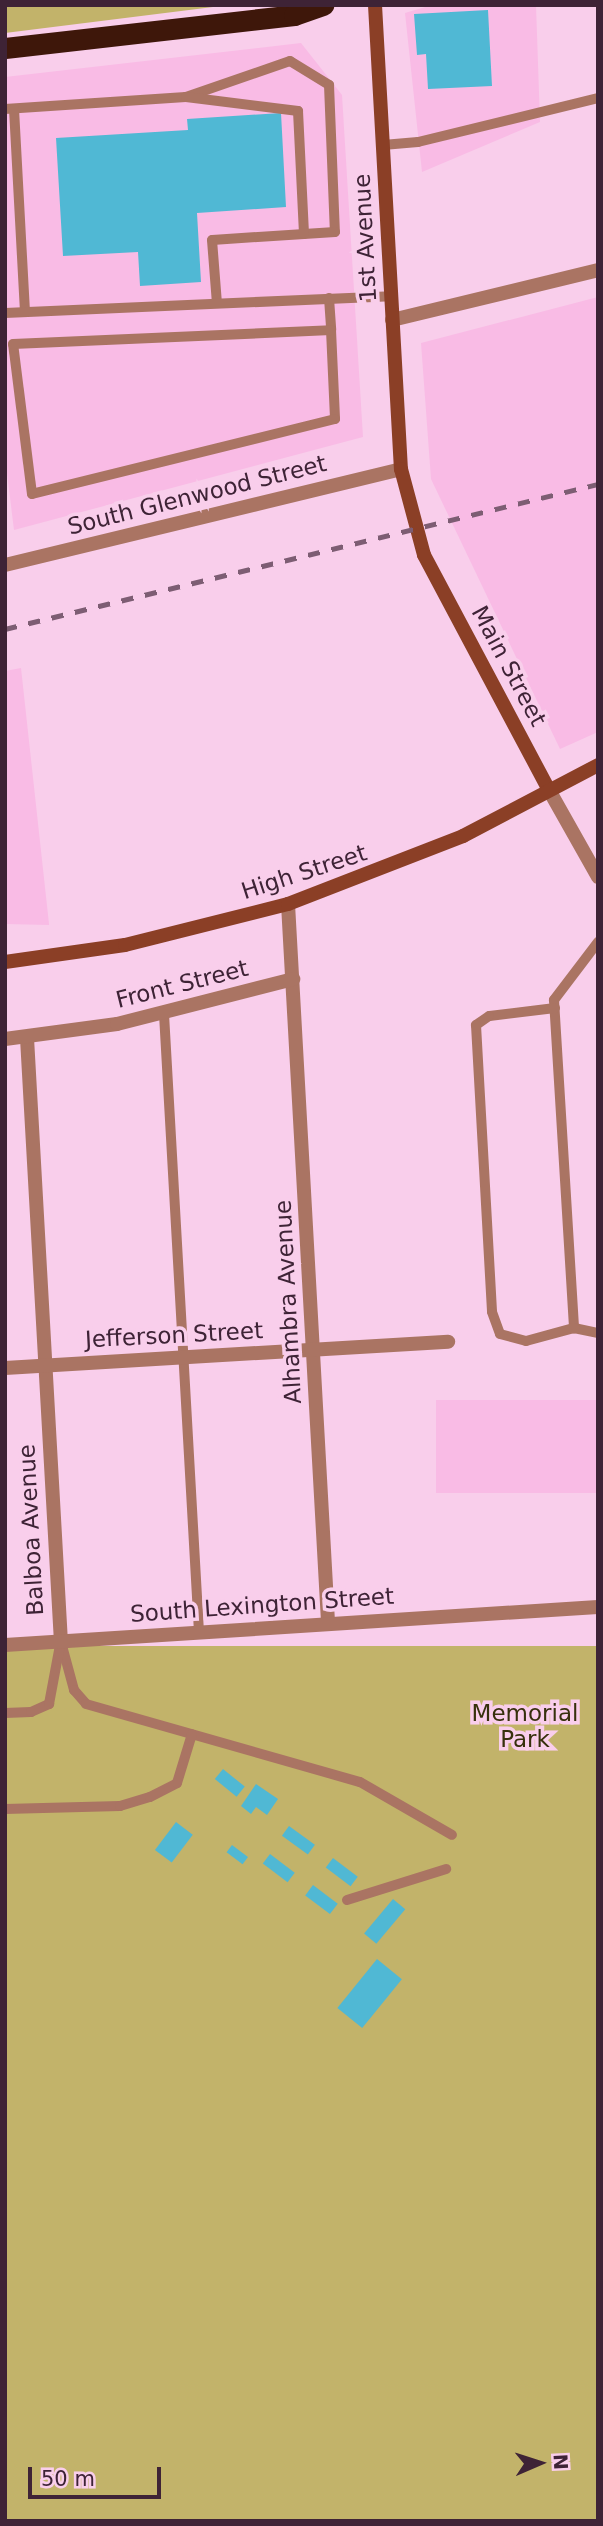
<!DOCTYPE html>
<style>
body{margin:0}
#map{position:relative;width:603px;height:2526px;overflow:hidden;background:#f9ceeb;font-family:"DejaVu Sans",sans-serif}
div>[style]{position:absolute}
.built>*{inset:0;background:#f9bbe5;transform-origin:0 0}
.green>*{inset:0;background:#c2b36a;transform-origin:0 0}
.building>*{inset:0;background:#50b8d4;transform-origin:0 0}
.service>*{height:10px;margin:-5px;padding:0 5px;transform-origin:5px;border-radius:5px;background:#aa7463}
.minor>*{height:14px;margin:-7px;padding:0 7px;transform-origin:7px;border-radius:7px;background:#aa7463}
.secondary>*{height:14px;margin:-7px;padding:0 7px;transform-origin:7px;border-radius:7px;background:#8b3f26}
.motorway>*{height:21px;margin:-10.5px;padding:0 10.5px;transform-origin:10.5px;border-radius:10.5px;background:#3e170a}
.rail>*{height:5px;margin-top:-2.5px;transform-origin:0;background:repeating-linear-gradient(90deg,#7d5d73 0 12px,transparent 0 24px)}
span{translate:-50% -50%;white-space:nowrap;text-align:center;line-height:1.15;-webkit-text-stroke:7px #f9ceeb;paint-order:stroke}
.street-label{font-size:23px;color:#3e2336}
.park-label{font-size:23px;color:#37300c}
.frame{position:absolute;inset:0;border:7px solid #3e2336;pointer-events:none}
.north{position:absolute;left:505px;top:2428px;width:70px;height:70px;-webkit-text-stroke:5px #f9ceeb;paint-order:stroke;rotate:87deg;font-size:19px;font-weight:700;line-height:28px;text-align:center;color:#3e2336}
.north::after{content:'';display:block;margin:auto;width:24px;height:32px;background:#3e2336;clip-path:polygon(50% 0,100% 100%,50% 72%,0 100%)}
.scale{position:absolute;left:28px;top:2467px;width:133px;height:32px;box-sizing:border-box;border:4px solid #3e2336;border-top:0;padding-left:9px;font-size:21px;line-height:24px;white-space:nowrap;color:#3e2336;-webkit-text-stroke:5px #f9ceeb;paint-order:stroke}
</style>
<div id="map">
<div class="built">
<div style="clip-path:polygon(432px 5px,536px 5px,540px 122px,422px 172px,405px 13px)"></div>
<div style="clip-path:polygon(301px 43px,342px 95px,363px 437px,14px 530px,5px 457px,5px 77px)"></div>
<div style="clip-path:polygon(598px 297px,598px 732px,560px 749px,431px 479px,421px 343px)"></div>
<div style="clip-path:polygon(21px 668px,49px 924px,49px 925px,5px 924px,5px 671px)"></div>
<div style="left:598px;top:1400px;width:93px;height:162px;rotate:90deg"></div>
</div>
<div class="green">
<div style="clip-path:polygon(5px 5px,229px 5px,5px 33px)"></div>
<div style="left:598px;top:1646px;width:875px;height:594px;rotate:90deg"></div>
</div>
<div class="building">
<div style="clip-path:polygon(488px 10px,492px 86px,428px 89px,426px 54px,417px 55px,414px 14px)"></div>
<div style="clip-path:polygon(281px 113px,286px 207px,197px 213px,201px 282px,140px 286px,138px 252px,63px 256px,56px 138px,188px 130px,187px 119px)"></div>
<div style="left:223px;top:1769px;width:28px;height:13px;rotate:39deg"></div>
<div style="clip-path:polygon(256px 1784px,278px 1799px,267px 1815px,256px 1807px,251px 1814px,241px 1806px)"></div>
<div style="left:176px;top:1822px;width:21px;height:35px;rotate:37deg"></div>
<div style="left:289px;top:1826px;width:32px;height:12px;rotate:36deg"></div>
<div style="left:232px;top:1845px;width:20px;height:9px;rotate:37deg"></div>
<div style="left:270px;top:1854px;width:31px;height:12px;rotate:37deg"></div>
<div style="left:333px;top:1858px;width:31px;height:12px;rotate:37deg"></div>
<div style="left:313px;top:1885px;width:31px;height:13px;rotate:37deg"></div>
<div style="left:393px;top:1899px;width:16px;height:45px;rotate:40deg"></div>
<div style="left:377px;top:1959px;width:32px;height:63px;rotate:39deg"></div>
</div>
<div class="service">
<div style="left:186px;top:97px;width:110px;rotate:-19.1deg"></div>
<div style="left:290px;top:61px;width:46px;rotate:31.6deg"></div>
<div style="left:329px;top:85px;width:147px;rotate:87.7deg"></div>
<div style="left:335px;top:232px;width:123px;rotate:176.3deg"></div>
<div style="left:212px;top:240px;width:63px;rotate:85.5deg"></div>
<div style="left:5px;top:109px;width:181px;rotate:-3.8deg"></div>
<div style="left:186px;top:97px;width:113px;rotate:7.1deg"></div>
<div style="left:298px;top:111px;width:123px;rotate:87.2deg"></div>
<div style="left:14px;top:109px;width:203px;rotate:86.9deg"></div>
<div style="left:383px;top:145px;width:35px;rotate:-5deg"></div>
<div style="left:418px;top:142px;width:185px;rotate:-13.7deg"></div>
<div style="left:329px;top:298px;width:32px;rotate:86deg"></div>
<div style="left:331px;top:330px;width:89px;rotate:87.4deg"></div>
<div style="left:335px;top:419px;width:312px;rotate:166.1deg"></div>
<div style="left:32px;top:494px;width:151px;rotate:-97.2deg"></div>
<div style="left:13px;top:344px;width:318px;rotate:-2.5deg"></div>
<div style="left:5px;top:313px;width:386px;rotate:-2.5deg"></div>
<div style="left:598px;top:942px;width:73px;rotate:127.2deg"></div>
<div style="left:554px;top:1000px;width:329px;rotate:86.5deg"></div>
<div style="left:574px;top:1328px;width:25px;rotate:12deg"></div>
<div style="left:555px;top:1008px;width:66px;rotate:173.1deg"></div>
<div style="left:489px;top:1016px;width:16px;rotate:145deg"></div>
<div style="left:476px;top:1025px;width:287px;rotate:86.8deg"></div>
<div style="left:492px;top:1312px;width:23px;rotate:70deg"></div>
<div style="left:500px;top:1334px;width:27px;rotate:15deg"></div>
<div style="left:526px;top:1341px;width:50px;rotate:-15.2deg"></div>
<div style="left:164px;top:1014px;width:619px;rotate:86.76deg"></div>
<div style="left:61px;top:1642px;width:50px;rotate:74.8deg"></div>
<div style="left:74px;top:1690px;width:18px;rotate:49deg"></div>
<div style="left:86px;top:1704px;width:285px;rotate:15.9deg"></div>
<div style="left:360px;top:1782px;width:106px;rotate:29.9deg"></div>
<div style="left:5px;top:1713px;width:26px;rotate:-2deg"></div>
<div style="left:31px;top:1712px;width:20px;rotate:-24deg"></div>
<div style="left:49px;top:1704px;width:60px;rotate:-79.4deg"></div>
<div style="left:5px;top:1809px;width:115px;rotate:-1.5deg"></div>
<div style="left:120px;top:1806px;width:31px;rotate:-17deg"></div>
<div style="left:150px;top:1797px;width:30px;rotate:-27deg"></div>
<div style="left:177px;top:1783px;width:51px;rotate:-73deg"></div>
<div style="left:347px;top:1900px;width:104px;rotate:-17.4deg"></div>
</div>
<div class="minor">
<div style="left:392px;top:320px;width:212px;rotate:-13.6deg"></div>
<div style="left:5px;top:565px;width:407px;rotate:-13.6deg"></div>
<div style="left:549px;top:790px;width:100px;rotate:60.6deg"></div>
<div style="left:288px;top:904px;width:719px;rotate:86.81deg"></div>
<div style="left:27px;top:1038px;width:605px;rotate:86.78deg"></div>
<div style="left:5px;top:1039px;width:113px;rotate:-7.6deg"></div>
<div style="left:117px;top:1024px;width:182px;rotate:-14.3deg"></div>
<div style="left:5px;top:1368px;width:444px;rotate:-3.4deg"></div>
<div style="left:5px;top:1645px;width:594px;rotate:-3.67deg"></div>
</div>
<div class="secondary">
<div style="left:375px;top:5px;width:465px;rotate:86.8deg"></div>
<div style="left:401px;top:469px;width:89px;rotate:75deg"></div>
<div style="left:424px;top:555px;width:266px;rotate:62deg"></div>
<div style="left:5px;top:962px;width:121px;rotate:-8.1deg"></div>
<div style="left:125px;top:945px;width:168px;rotate:-14.1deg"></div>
<div style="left:288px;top:904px;width:188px;rotate:-21.2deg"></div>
<div style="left:463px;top:836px;width:153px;rotate:-27.7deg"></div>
</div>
<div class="motorway">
<div style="left:5px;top:48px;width:291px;rotate:-6.5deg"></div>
<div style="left:294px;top:15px;width:31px;rotate:-19deg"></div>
</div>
<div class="rail">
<div style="left:5px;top:629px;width:610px;rotate:-13.74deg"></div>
</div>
<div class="street-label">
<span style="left:365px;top:238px;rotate:-93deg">1st Avenue</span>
<span style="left:197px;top:495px;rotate:-14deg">South Glenwood Street</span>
<span style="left:509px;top:666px;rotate:62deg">Main Street</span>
<span style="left:304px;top:872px;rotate:-18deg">High Street</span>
<span style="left:182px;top:984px;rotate:-14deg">Front Street</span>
<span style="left:288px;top:1302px;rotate:-93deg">Alhambra Avenue</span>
<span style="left:174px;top:1335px;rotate:-3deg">Jefferson Street</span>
<span style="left:31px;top:1530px;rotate:-93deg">Balboa Avenue</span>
<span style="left:262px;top:1605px;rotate:-4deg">South Lexington Street</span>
</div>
<div class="park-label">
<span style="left:525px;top:1726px">Memorial<br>Park</span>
</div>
<div class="frame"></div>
<div class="north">N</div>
<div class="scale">50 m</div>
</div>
